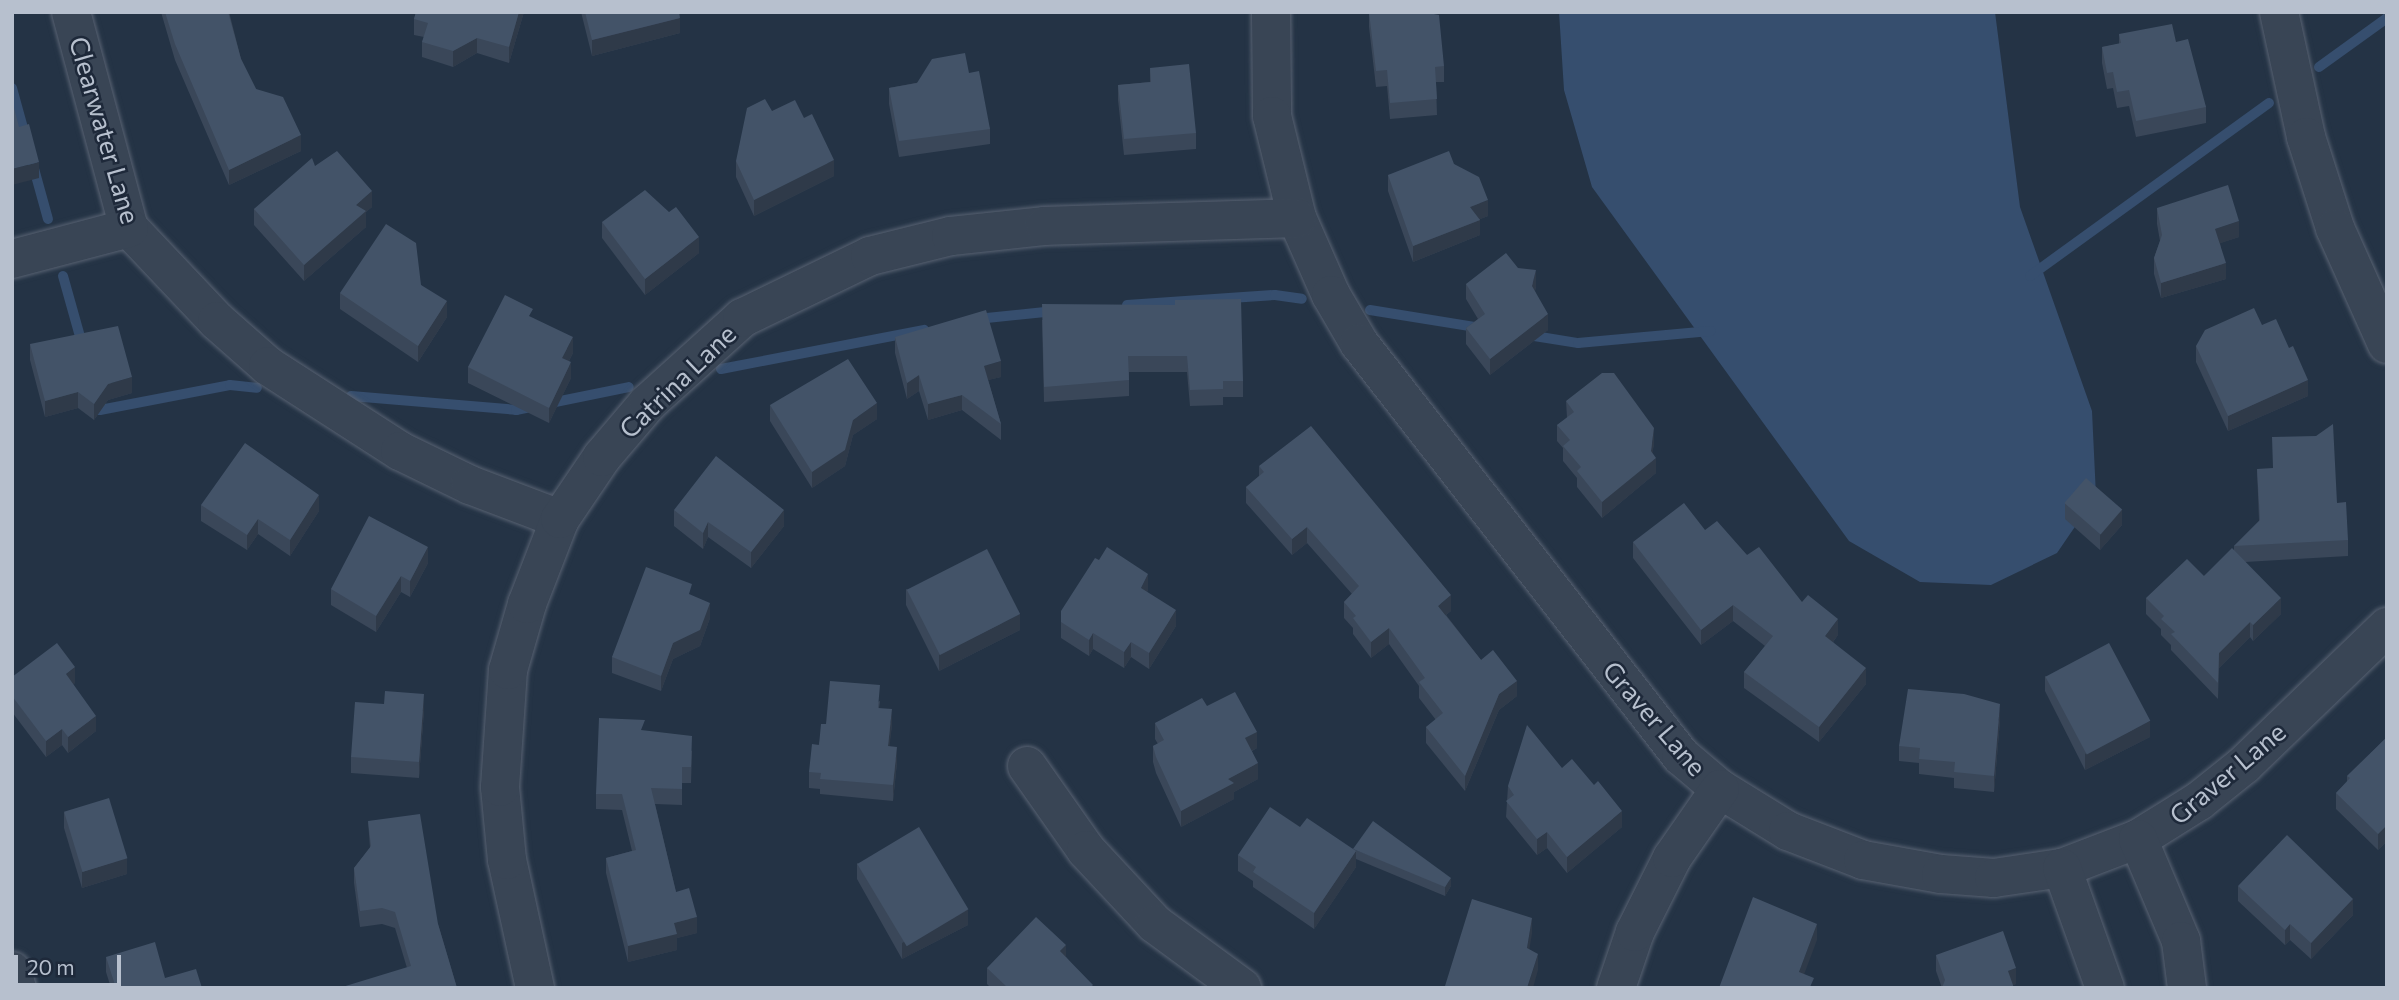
<!DOCTYPE html>
<style>
body{margin:0}
#map{position:relative;width:2399px;height:1000px;overflow:hidden;background:#243345;font-family:Commissioner,sans-serif}
div>[style]{position:absolute}
.water>*{inset:0;background:#364e6e}
.stream>*{height:10px;margin:-5px;padding:0 5px;transform-origin:5px;border-radius:5px;background:#364e6e}
.roads{filter:drop-shadow(0 0 2px #586272) drop-shadow(0 0 2px #586272)}
.minor>*{height:38px;margin:-19px;padding:0 19px;transform-origin:19px;border-radius:19px;background:#394555}
.wall>*{inset:0;background:#3a4759}
.shaded-wall>*{inset:0;background:#2f3a49}
.building>*{inset:0;background:#435368;transform-origin:0 0}
span{translate:-50% -50%;white-space:nowrap;text-align:center;line-height:1.15;-webkit-text-stroke:5px #1e293a;paint-order:stroke}
.street-label{font-size:26px;color:#b7c0ce}
.frame{position:absolute;inset:0;border:14px solid #b7c0ce;pointer-events:none}
.scale{position:absolute;left:14px;top:955px;width:107px;height:32px;box-sizing:border-box;border:4px solid #b7c0ce;border-top:0;padding-left:9px;font-size:21px;line-height:24px;white-space:nowrap;color:#b7c0ce;-webkit-text-stroke:5px #1e293a;paint-order:stroke}
</style>
<div id="map">
<div class="water">
<div style="clip-path:polygon(1559px 12px,1995px 12px,2020px 207px,2092px 411px,2096px 496px,2057px 553px,1991px 585px,1920px 582px,1849px 541px,1592px 187px,1564px 90px)"></div>
</div>
<div class="stream">
<div style="left:2319px;top:67px;width:84px;rotate:-35.8deg"></div>
<div style="left:12px;top:88px;width:53px;rotate:74.6deg"></div>
<div style="left:33px;top:165px;width:56px;rotate:74.5deg"></div>
<div style="left:63px;top:276px;width:74px;rotate:74.3deg"></div>
<div style="left:2030px;top:276px;width:295px;rotate:-35.9deg"></div>
<div style="left:1127px;top:305px;width:148px;rotate:-3.9deg"></div>
<div style="left:1275px;top:295px;width:27px;rotate:8deg"></div>
<div style="left:1370px;top:310px;width:112px;rotate:9.2deg"></div>
<div style="left:977px;top:319px;width:78px;rotate:-5.9deg"></div>
<div style="left:1528px;top:335px;width:51px;rotate:9.1deg"></div>
<div style="left:1578px;top:343px;width:133px;rotate:-5.2deg"></div>
<div style="left:721px;top:369px;width:207px;rotate:-10.9deg"></div>
<div style="left:351px;top:396px;width:166px;rotate:4.8deg"></div>
<div style="left:516px;top:410px;width:115px;rotate:-11.5deg"></div>
<div style="left:97px;top:397px;width:13px;rotate:77deg"></div>
<div style="left:100px;top:410px;width:132px;rotate:-10.9deg"></div>
<div style="left:230px;top:385px;width:27px;rotate:6deg"></div>
</div>
<div class="roads">
<div class="minor">
<div style="left:71px;top:12px;width:224px;rotate:75deg"></div>
<div style="left:129px;top:228px;width:128px;rotate:46.6deg"></div>
<div style="left:217px;top:321px;width:68px;rotate:41.4deg"></div>
<div style="left:268px;top:366px;width:157px;rotate:32.8deg"></div>
<div style="left:400px;top:451px;width:78px;rotate:25.9deg"></div>
<div style="left:470px;top:485px;width:96px;rotate:20.7deg"></div>
<div style="left:1271px;top:12px;width:104px;rotate:89.4deg"></div>
<div style="left:1272px;top:116px;width:105px;rotate:76.2deg"></div>
<div style="left:1297px;top:218px;width:84px;rotate:66.2deg"></div>
<div style="left:1331px;top:295px;width:56px;rotate:59.7deg"></div>
<div style="left:1359px;top:343px;width:524px;rotate:52.06deg"></div>
<div style="left:1681px;top:756px;width:51px;rotate:40.2deg"></div>
<div style="left:1720px;top:789px;width:80px;rotate:31.7deg"></div>
<div style="left:1788px;top:831px;width:80px;rotate:21.1deg"></div>
<div style="left:1863px;top:860px;width:79px;rotate:10.2deg"></div>
<div style="left:1941px;top:874px;width:53px;rotate:4.3deg"></div>
<div style="left:1994px;top:878px;width:69px;rotate:-8.4deg"></div>
<div style="left:2062px;top:868px;width:81px;rotate:-20.9deg"></div>
<div style="left:2138px;top:839px;width:72px;rotate:-31.9deg"></div>
<div style="left:2199px;top:801px;width:58px;rotate:-38.7deg"></div>
<div style="left:2244px;top:765px;width:199px;rotate:-44deg"></div>
<div style="left:2279px;top:12px;width:128px;rotate:77.8deg"></div>
<div style="left:2306px;top:137px;width:96px;rotate:72.3deg"></div>
<div style="left:2335px;top:228px;width:127px;rotate:65.9deg"></div>
<div style="left:12px;top:259px;width:121px;rotate:-14.8deg"></div>
<div style="left:1027px;top:766px;width:103px;rotate:54.9deg"></div>
<div style="left:1086px;top:850px;width:101px;rotate:47deg"></div>
<div style="left:1155px;top:924px;width:108px;rotate:36.3deg"></div>
<div style="left:2138px;top:839px;width:111px;rotate:67.1deg"></div>
<div style="left:2181px;top:941px;width:47px;rotate:82.7deg"></div>
<div style="left:2062px;top:868px;width:127px;rotate:70.3deg"></div>
<div style="left:12px;top:971px;width:18px;rotate:74deg"></div>
<div style="left:535px;top:988px;width:131px;rotate:-102.3deg"></div>
<div style="left:507px;top:860px;width:73px;rotate:-95.5deg"></div>
<div style="left:500px;top:787px;width:117px;rotate:-86.1deg"></div>
<div style="left:508px;top:670px;width:69px;rotate:-73.9deg"></div>
<div style="left:527px;top:604px;width:91px;rotate:-68.8deg"></div>
<div style="left:560px;top:519px;width:75px;rotate:-55.9deg"></div>
<div style="left:602px;top:457px;width:71px;rotate:-49.6deg"></div>
<div style="left:648px;top:403px;width:127px;rotate:-42.1deg"></div>
<div style="left:742px;top:318px;width:142px;rotate:-25.8deg"></div>
<div style="left:870px;top:256px;width:83px;rotate:-13.9deg"></div>
<div style="left:951px;top:236px;width:95px;rotate:-6.1deg"></div>
<div style="left:1045px;top:226px;width:252px;rotate:-1.8deg"></div>
<div style="left:1616px;top:988px;width:59px;rotate:-71.3deg"></div>
<div style="left:1635px;top:932px;width:83px;rotate:-63.4deg"></div>
<div style="left:1672px;top:858px;width:84px;rotate:-55.2deg"></div>
</div>
</div>
<div class="wall">
<div style="clip-path:polygon(161px 12px,229px 12px,241px 59px,256px 89px,301px 151px,229px 185px,175px 60px)"></div>
<div style="clip-path:polygon(416px 12px,524px 12px,509px 63px,477px 53px,453px 67px,422px 57px,422px 42px,424px 37px,414px 35px,414px 19px)"></div>
<div style="clip-path:polygon(581px 12px,679px 12px,680px 33px,592px 56px)"></div>
<div style="clip-path:polygon(1369px 12px,1444px 66px,1444px 82px,1436px 82px,1437px 115px,1390px 119px,1387px 86px,1376px 87px,1369px 27px)"></div>
<div style="clip-path:polygon(2384px 12px,2387px 12px,2387px 35px)"></div>
<div style="clip-path:polygon(2119px 34px,2176px 42px,2206px 107px,2206px 123px,2136px 137px,2129px 106px,2117px 108px,2113px 88px,2107px 89px,2102px 63px,2102px 47px,2119px 44px)"></div>
<div style="clip-path:polygon(1150px 68px,1196px 133px,1196px 149px,1124px 155px,1118px 100px,1118px 85px,1150px 82px)"></div>
<div style="clip-path:polygon(969px 73px,990px 129px,990px 144px,899px 157px,889px 104px,889px 88px)"></div>
<div style="clip-path:polygon(804px 118px,834px 176px,754px 216px,736px 177px,736px 161px)"></div>
<div style="clip-path:polygon(1454px 164px,1488px 216px,1480px 219px,1480px 235px,1413px 262px,1388px 191px,1388px 175px)"></div>
<div style="clip-path:polygon(315px 166px,372px 207px,366px 212px,366px 227px,304px 281px,254px 225px,254px 209px)"></div>
<div style="clip-path:polygon(2157px 208px,2239px 237px,2220px 243px,2226px 279px,2161px 298px,2154px 274px,2154px 258px,2160px 241px,2157px 224px)"></div>
<div style="clip-path:polygon(602px 222px,699px 253px,645px 295px,602px 238px)"></div>
<div style="clip-path:polygon(1518px 268px,1536px 286px,1535px 291px,1548px 330px,1490px 375px,1466px 344px,1466px 328px,1478px 319px,1466px 299px,1466px 284px)"></div>
<div style="clip-path:polygon(421px 285px,447px 317px,418px 362px,340px 309px,340px 293px)"></div>
<div style="clip-path:polygon(1175px 305px,1243px 381px,1243px 397px,1223px 397px,1223px 405px,1190px 406px,1187px 372px,1129px 372px,1129px 396px,1044px 402px,1042px 320px)"></div>
<div style="clip-path:polygon(533px 318px,573px 353px,569px 361px,571px 378px,549px 423px,468px 383px,468px 367px)"></div>
<div style="clip-path:polygon(2262px 325px,2308px 396px,2228px 431px,2196px 362px,2196px 346px)"></div>
<div style="clip-path:polygon(895px 337px,1001px 377px,988px 380px,1001px 424px,1001px 440px,962px 410px,928px 420px,919px 391px,907px 399px,895px 353px)"></div>
<div style="clip-path:polygon(30px 344px,132px 393px,108px 400px,94px 420px,78px 408px,45px 417px,30px 360px)"></div>
<div style="clip-path:polygon(1566px 401px,1654px 444px,1652px 453px,1656px 473px,1602px 518px,1577px 487px,1577px 478px,1563px 461px,1563px 448px,1557px 441px,1557px 425px,1567px 418px)"></div>
<div style="clip-path:polygon(770px 405px,877px 419px,853px 435px,845px 466px,812px 488px,770px 421px)"></div>
<div style="clip-path:polygon(1259px 466px,1451px 611px,1446px 615px,1481px 660px,1517px 696px,1499px 710px,1465px 791px,1426px 743px,1426px 727px,1436px 720px,1419px 698px,1419px 686px,1389px 644px,1371px 658px,1353px 634px,1353px 628px,1344px 618px,1344px 602px,1352px 594px,1307px 543px,1292px 555px,1246px 503px,1246px 487px,1259px 476px)"></div>
<div style="clip-path:polygon(2257px 469px,2337px 503px,2348px 540px,2348px 556px,2245px 562px,2281px 614px,2253px 641px,2250px 637px,2219px 668px,2218px 699px,2171px 650px,2171px 645px,2161px 635px,2161px 629px,2146px 614px,2146px 598px,2204px 576px,2234px 550px,2234px 546px,2259px 521px)"></div>
<div style="clip-path:polygon(2065px 503px,2122px 525px,2100px 550px,2065px 519px)"></div>
<div style="clip-path:polygon(201px 505px,319px 511px,290px 556px,258px 534px,247px 550px,201px 521px)"></div>
<div style="clip-path:polygon(674px 510px,784px 526px,751px 568px,708px 537px,703px 549px,674px 526px)"></div>
<div style="clip-path:polygon(1705px 530px,1747px 555px,1838px 635px,1833px 642px,1866px 684px,1819px 742px,1744px 688px,1744px 672px,1765px 646px,1733px 621px,1701px 645px,1633px 558px,1633px 542px)"></div>
<div style="clip-path:polygon(428px 563px,410px 597px,401px 592px,376px 632px,331px 605px,331px 589px)"></div>
<div style="clip-path:polygon(906px 589px,1020px 630px,939px 671px,906px 605px)"></div>
<div style="clip-path:polygon(1148px 590px,1147px 592px,1176px 626px,1149px 669px,1131px 657px,1124px 668px,1093px 649px,1089px 656px,1061px 638px,1061px 611px)"></div>
<div style="clip-path:polygon(692px 596px,710px 618px,700px 646px,673px 659px,661px 691px,612px 673px,612px 657px)"></div>
<div style="clip-path:polygon(2045px 676px,2150px 737px,2085px 770px,2045px 691px)"></div>
<div style="clip-path:polygon(12px 677px,75px 683px,73px 684px,96px 731px,68px 753px,62px 745px,46px 757px,12px 712px)"></div>
<div style="clip-path:polygon(880px 701px,879px 708px,892px 725px,889px 746px,897px 762px,893px 801px,820px 794px,820px 789px,809px 788px,809px 772px,826px 724px)"></div>
<div style="clip-path:polygon(1207px 706px,1257px 748px,1252px 751px,1258px 779px,1234px 792px,1234px 799px,1181px 827px,1156px 773px,1153px 762px,1153px 746px,1158px 744px,1155px 739px,1155px 723px)"></div>
<div style="clip-path:polygon(424px 710px,419px 778px,351px 773px,351px 757px)"></div>
<div style="clip-path:polygon(2000px 720px,1994px 792px,1954px 788px,1954px 778px,1919px 774px,1919px 763px,1899px 761px,1899px 746px)"></div>
<div style="clip-path:polygon(645px 731px,692px 751px,691px 783px,682px 783px,682px 805px,655px 804px,676px 892px,697px 933px,677px 938px,677px 950px,628px 962px,606px 873px,606px 858px,632px 851px,622px 810px,596px 809px,596px 794px)"></div>
<div style="clip-path:polygon(2387px 737px,2387px 841px,2378px 850px,2336px 809px,2336px 793px,2347px 782px,2347px 776px)"></div>
<div style="clip-path:polygon(1562px 768px,1622px 827px,1567px 873px,1547px 848px,1537px 855px,1506px 817px,1508px 786px)"></div>
<div style="clip-path:polygon(64px 812px,127px 874px,82px 888px,64px 828px)"></div>
<div style="clip-path:polygon(368px 821px,438px 924px,457px 988px,407px 968px,395px 928px,382px 924px,360px 927px,354px 883px,354px 868px,370px 848px)"></div>
<div style="clip-path:polygon(1300px 827px,1353px 849px,1451px 886px,1445px 896px,1356px 859px,1356px 867px,1314px 929px,1253px 887px,1253px 881px,1238px 871px,1238px 855px)"></div>
<div style="clip-path:polygon(857px 863px,968px 925px,902px 959px,857px 879px)"></div>
<div style="clip-path:polygon(2238px 886px,2353px 915px,2311px 959px,2290px 940px,2285px 945px,2238px 901px)"></div>
<div style="clip-path:polygon(1936px 955px,2016px 984px,2013px 985px,1942px 988px,1936px 971px)"></div>
<div style="clip-path:polygon(106px 957px,165px 978px,202px 988px,111px 988px,106px 972px)"></div>
<div style="clip-path:polygon(1066px 957px,1093px 988px,991px 988px,987px 984px,987px 968px)"></div>
</div>
<div class="shaded-wall">
<div style="clip-path:polygon(519px 12px,524px 12px,509px 63px,509px 47px)"></div>
<div style="clip-path:polygon(680px 18px,680px 33px,592px 56px,592px 40px)"></div>
<div style="clip-path:polygon(477px 38px,477px 53px,453px 67px,453px 51px)"></div>
<div style="clip-path:polygon(301px 135px,301px 151px,229px 185px,229px 170px)"></div>
<div style="clip-path:polygon(834px 160px,834px 176px,754px 216px,754px 200px)"></div>
<div style="clip-path:polygon(39px 162px,39px 178px,12px 185px,12px 169px)"></div>
<div style="clip-path:polygon(372px 191px,372px 207px,366px 212px,366px 227px,304px 281px,304px 265px,356px 205px)"></div>
<div style="clip-path:polygon(1488px 200px,1488px 216px,1470px 223px,1470px 207px)"></div>
<div style="clip-path:polygon(1480px 220px,1480px 235px,1413px 262px,1413px 246px)"></div>
<div style="clip-path:polygon(2239px 221px,2239px 237px,2215px 245px,2215px 229px)"></div>
<div style="clip-path:polygon(699px 237px,699px 253px,645px 295px,645px 279px)"></div>
<div style="clip-path:polygon(2226px 263px,2226px 279px,2161px 298px,2161px 283px)"></div>
<div style="clip-path:polygon(1536px 270px,1536px 286px,1532px 302px,1532px 286px)"></div>
<div style="clip-path:polygon(447px 301px,447px 317px,418px 362px,418px 346px)"></div>
<div style="clip-path:polygon(1548px 314px,1548px 330px,1490px 375px,1490px 359px)"></div>
<div style="clip-path:polygon(573px 337px,573px 353px,562px 374px,562px 358px)"></div>
<div style="clip-path:polygon(1001px 361px,1001px 377px,984px 381px,984px 366px)"></div>
<div style="clip-path:polygon(571px 362px,571px 378px,549px 423px,549px 408px)"></div>
<div style="clip-path:polygon(919px 375px,919px 391px,907px 399px,907px 383px)"></div>
<div style="clip-path:polygon(132px 377px,132px 393px,108px 400px,94px 420px,94px 404px,108px 384px)"></div>
<div style="clip-path:polygon(2308px 380px,2308px 396px,2228px 431px,2228px 416px)"></div>
<div style="clip-path:polygon(78px 392px,78px 408px,45px 417px,45px 401px)"></div>
<div style="clip-path:polygon(962px 395px,962px 410px,928px 420px,928px 404px)"></div>
<div style="clip-path:polygon(877px 403px,877px 419px,853px 435px,845px 466px,812px 488px,812px 472px,853px 420px)"></div>
<div style="clip-path:polygon(1654px 428px,1654px 444px,1651px 462px,1656px 458px,1656px 473px,1602px 518px,1602px 502px,1651px 451px)"></div>
<div style="clip-path:polygon(319px 495px,319px 511px,290px 556px,290px 540px)"></div>
<div style="clip-path:polygon(2122px 509px,2122px 525px,2100px 550px,2100px 534px)"></div>
<div style="clip-path:polygon(784px 510px,784px 526px,751px 568px,751px 552px)"></div>
<div style="clip-path:polygon(258px 519px,258px 534px,247px 550px,247px 535px)"></div>
<div style="clip-path:polygon(708px 522px,708px 537px,703px 549px,703px 533px)"></div>
<div style="clip-path:polygon(1307px 527px,1307px 543px,1292px 555px,1292px 539px)"></div>
<div style="clip-path:polygon(428px 547px,428px 563px,410px 597px,410px 581px)"></div>
<div style="clip-path:polygon(1148px 574px,1148px 590px,1141px 604px,1141px 588px)"></div>
<div style="clip-path:polygon(401px 576px,401px 592px,376px 632px,376px 616px)"></div>
<div style="clip-path:polygon(1451px 595px,1451px 611px,1438px 621px,1438px 606px)"></div>
<div style="clip-path:polygon(2281px 598px,2281px 614px,2253px 641px,2253px 625px)"></div>
<div style="clip-path:polygon(710px 603px,710px 618px,700px 646px,673px 659px,661px 691px,661px 676px,673px 643px)"></div>
<div style="clip-path:polygon(1733px 605px,1733px 621px,1701px 645px,1701px 630px)"></div>
<div style="clip-path:polygon(1176px 610px,1176px 626px,1149px 669px,1149px 653px)"></div>
<div style="clip-path:polygon(1020px 614px,1020px 630px,939px 671px,939px 655px)"></div>
<div style="clip-path:polygon(1838px 619px,1838px 635px,1825px 652px,1825px 636px)"></div>
<div style="clip-path:polygon(2250px 622px,2250px 637px,2219px 668px,2218px 699px,2219px 653px)"></div>
<div style="clip-path:polygon(1389px 628px,1389px 644px,1371px 658px,1371px 642px)"></div>
<div style="clip-path:polygon(1093px 633px,1093px 649px,1089px 656px,1089px 640px)"></div>
<div style="clip-path:polygon(1131px 642px,1131px 657px,1124px 668px,1124px 652px)"></div>
<div style="clip-path:polygon(75px 667px,75px 683px,66px 690px,66px 674px)"></div>
<div style="clip-path:polygon(1866px 668px,1866px 684px,1819px 742px,1819px 727px)"></div>
<div style="clip-path:polygon(1517px 681px,1517px 696px,1499px 710px,1465px 791px,1465px 776px,1499px 694px)"></div>
<div style="clip-path:polygon(424px 694px,424px 710px,419px 778px,419px 762px)"></div>
<div style="clip-path:polygon(2000px 704px,2000px 720px,1994px 792px,1994px 776px)"></div>
<div style="clip-path:polygon(892px 709px,892px 725px,888px 761px,888px 746px)"></div>
<div style="clip-path:polygon(96px 716px,96px 731px,68px 753px,68px 737px)"></div>
<div style="clip-path:polygon(2150px 721px,2150px 737px,2085px 770px,2085px 754px)"></div>
<div style="clip-path:polygon(62px 729px,62px 745px,46px 757px,46px 741px)"></div>
<div style="clip-path:polygon(1257px 732px,1257px 748px,1245px 754px,1245px 738px)"></div>
<div style="clip-path:polygon(897px 747px,897px 762px,893px 801px,893px 785px)"></div>
<div style="clip-path:polygon(1258px 763px,1258px 779px,1234px 792px,1234px 799px,1181px 827px,1181px 811px,1228px 779px)"></div>
<div style="clip-path:polygon(1622px 811px,1622px 827px,1567px 873px,1567px 857px)"></div>
<div style="clip-path:polygon(2387px 825px,2387px 841px,2378px 850px,2378px 834px)"></div>
<div style="clip-path:polygon(1547px 832px,1547px 848px,1537px 855px,1537px 839px)"></div>
<div style="clip-path:polygon(1356px 851px,1356px 867px,1314px 929px,1314px 913px)"></div>
<div style="clip-path:polygon(127px 858px,127px 874px,82px 888px,82px 872px)"></div>
<div style="clip-path:polygon(1451px 878px,1451px 886px,1445px 896px,1445px 887px)"></div>
<div style="clip-path:polygon(2353px 899px,2353px 915px,2311px 959px,2311px 943px)"></div>
<div style="clip-path:polygon(968px 909px,968px 925px,902px 959px,902px 943px)"></div>
<div style="clip-path:polygon(697px 917px,697px 933px,677px 938px,677px 950px,628px 962px,628px 946px,674px 923px)"></div>
<div style="clip-path:polygon(1532px 918px,1532px 934px,1527px 963px,1527px 948px)"></div>
<div style="clip-path:polygon(1817px 924px,1817px 940px,1799px 988px,1799px 972px)"></div>
<div style="clip-path:polygon(2290px 924px,2290px 940px,2285px 945px,2285px 930px)"></div>
<div style="clip-path:polygon(1066px 945px,1066px 960px,1060px 951px)"></div>
<div style="clip-path:polygon(1538px 954px,1538px 970px,1533px 988px,1527px 988px)"></div>
<div style="clip-path:polygon(2016px 968px,2016px 984px,2008px 987px,2008px 971px)"></div>
</div>
<div class="building">
<div style="clip-path:polygon(165px 12px,228px 12px,241px 59px,256px 89px,283px 97px,301px 135px,229px 170px,175px 44px)"></div>
<div style="clip-path:polygon(416px 12px,519px 12px,509px 47px,477px 38px,453px 51px,422px 42px,428px 23px,414px 19px)"></div>
<div style="clip-path:polygon(585px 12px,679px 12px,680px 18px,592px 40px)"></div>
<div style="clip-path:polygon(1369px 12px,1423px 12px,1439px 15px,1444px 66px,1435px 67px,1437px 99px,1390px 103px,1387px 70px,1376px 71px)"></div>
<div style="clip-path:polygon(2172px 24px,2176px 42px,2188px 39px,2206px 107px,2136px 121px,2129px 90px,2117px 92px,2113px 72px,2107px 73px,2102px 47px,2121px 43px,2119px 34px)"></div>
<div style="clip-path:polygon(965px 53px,969px 73px,979px 71px,990px 129px,899px 141px,889px 88px,917px 83px,932px 59px)"></div>
<div style="clip-path:polygon(1189px 64px,1196px 133px,1124px 139px,1118px 85px,1151px 82px,1150px 68px)"></div>
<div style="clip-path:polygon(765px 99px,772px 111px,795px 100px,804px 118px,812px 114px,834px 160px,754px 200px,736px 161px,747px 108px)"></div>
<div style="clip-path:polygon(12px 100px,19px 127px,29px 124px,39px 162px,12px 169px)"></div>
<div style="clip-path:polygon(337px 151px,372px 191px,356px 205px,366px 211px,304px 265px,254px 209px,312px 158px,315px 166px)"></div>
<div style="clip-path:polygon(1449px 151px,1454px 164px,1479px 177px,1488px 200px,1470px 207px,1480px 220px,1413px 246px,1388px 175px)"></div>
<div style="clip-path:polygon(2228px 185px,2239px 221px,2215px 229px,2226px 263px,2161px 283px,2154px 258px,2162px 235px,2157px 208px)"></div>
<div style="clip-path:polygon(645px 190px,669px 212px,676px 207px,699px 237px,645px 279px,602px 222px)"></div>
<div style="clip-path:polygon(386px 224px,416px 243px,421px 285px,447px 301px,418px 346px,340px 293px)"></div>
<div style="clip-path:polygon(1506px 253px,1518px 268px,1536px 270px,1532px 286px,1548px 314px,1490px 359px,1466px 328px,1485px 314px,1466px 284px)"></div>
<div style="clip-path:polygon(505px 295px,533px 309px,529px 316px,573px 337px,562px 358px,571px 362px,549px 408px,468px 367px)"></div>
<div style="clip-path:polygon(1241px 299px,1243px 381px,1223px 381px,1223px 389px,1190px 390px,1187px 356px,1128px 356px,1129px 380px,1044px 387px,1042px 304px,1175px 305px,1175px 300px)"></div>
<div style="clip-path:polygon(2254px 308px,2262px 325px,2276px 319px,2289px 348px,2293px 346px,2308px 380px,2228px 416px,2196px 346px,2205px 330px)"></div>
<div style="clip-path:polygon(986px 310px,1001px 361px,984px 366px,1001px 424px,962px 395px,928px 404px,919px 375px,907px 383px,895px 337px)"></div>
<div style="clip-path:polygon(118px 326px,132px 377px,108px 384px,94px 404px,78px 392px,45px 401px,30px 344px)"></div>
<div style="clip-path:polygon(848px 359px,877px 403px,853px 420px,845px 450px,812px 472px,770px 405px)"></div>
<div style="clip-path:polygon(1602px 373px,1614px 373px,1654px 428px,1651px 451px,1656px 458px,1602px 502px,1577px 471px,1581px 467px,1563px 446px,1570px 440px,1557px 425px,1574px 412px,1566px 401px)"></div>
<div style="clip-path:polygon(2333px 424px,2337px 503px,2346px 502px,2348px 540px,2234px 546px,2260px 520px,2257px 469px,2273px 468px,2272px 437px,2316px 436px)"></div>
<div style="clip-path:polygon(1311px 426px,1451px 595px,1438px 606px,1481px 660px,1493px 650px,1517px 681px,1499px 694px,1465px 776px,1426px 727px,1443px 713px,1419px 682px,1425px 678px,1389px 628px,1371px 642px,1353px 618px,1356px 616px,1344px 602px,1359px 586px,1307px 527px,1292px 539px,1246px 487px,1264px 472px,1259px 466px)"></div>
<div style="clip-path:polygon(245px 443px,319px 495px,290px 540px,258px 519px,247px 535px,201px 505px)"></div>
<div style="clip-path:polygon(716px 456px,784px 510px,751px 552px,708px 522px,703px 533px,674px 510px)"></div>
<div style="left:2086px;top:478px;width:48px;height:33px;rotate:41deg"></div>
<div style="clip-path:polygon(1684px 503px,1705px 530px,1717px 521px,1747px 555px,1759px 547px,1802px 602px,1808px 595px,1838px 619px,1825px 636px,1866px 668px,1819px 727px,1744px 672px,1773px 636px,1733px 605px,1701px 630px,1633px 542px)"></div>
<div style="clip-path:polygon(369px 516px,428px 547px,410px 581px,401px 576px,376px 616px,331px 589px)"></div>
<div style="clip-path:polygon(1107px 547px,1148px 574px,1141px 588px,1176px 610px,1149px 653px,1131px 642px,1124px 652px,1093px 633px,1089px 640px,1061px 622px,1061px 611px,1095px 558px,1099px 560px)"></div>
<div style="clip-path:polygon(2232px 548px,2281px 598px,2253px 625px,2250px 622px,2219px 653px,2218px 683px,2171px 634px,2175px 632px,2161px 619px,2164px 616px,2146px 598px,2187px 559px,2204px 576px)"></div>
<div style="left:987px;top:549px;width:73px;height:90px;rotate:63deg"></div>
<div style="clip-path:polygon(646px 567px,692px 584px,689px 594px,710px 603px,700px 630px,673px 643px,661px 676px,612px 657px)"></div>
<div style="clip-path:polygon(57px 643px,75px 667px,66px 674px,96px 716px,68px 737px,62px 729px,46px 741px,12px 696px,12px 677px)"></div>
<div style="left:2109px;top:643px;width:88px;height:72px;rotate:62deg"></div>
<div style="clip-path:polygon(830px 681px,880px 685px,878px 708px,892px 709px,888px 746px,897px 747px,893px 785px,820px 779px,821px 773px,809px 772px,812px 744px,819px 745px,821px 724px,826px 724px)"></div>
<div style="clip-path:polygon(1908px 689px,1964px 694px,2000px 704px,1994px 776px,1954px 772px,1955px 762px,1919px 759px,1920px 748px,1899px 746px)"></div>
<div style="clip-path:polygon(385px 691px,424px 694px,419px 762px,351px 757px,355px 702px,384px 704px)"></div>
<div style="clip-path:polygon(1235px 692px,1257px 732px,1245px 738px,1258px 763px,1228px 779px,1234px 783px,1181px 811px,1156px 757px,1153px 746px,1164px 740px,1155px 723px,1202px 698px,1207px 706px)"></div>
<div style="clip-path:polygon(599px 718px,645px 720px,641px 730px,692px 736px,691px 767px,682px 767px,682px 789px,651px 788px,676px 892px,689px 888px,697px 917px,674px 923px,677px 934px,628px 946px,606px 858px,636px 850px,622px 794px,596px 794px)"></div>
<div style="clip-path:polygon(1527px 725px,1562px 768px,1572px 759px,1594px 785px,1598px 781px,1622px 811px,1567px 857px,1547px 832px,1537px 839px,1506px 801px,1514px 795px,1508px 786px)"></div>
<div style="clip-path:polygon(2387px 737px,2387px 825px,2378px 834px,2336px 793px,2350px 778px,2347px 776px)"></div>
<div style="left:109px;top:798px;width:63px;height:47px;rotate:73deg"></div>
<div style="clip-path:polygon(1270px 807px,1300px 827px,1307px 818px,1356px 851px,1314px 913px,1253px 872px,1256px 867px,1238px 855px)"></div>
<div style="clip-path:polygon(420px 814px,438px 924px,457px 988px,339px 988px,411px 966px,395px 912px,382px 908px,360px 911px,354px 868px,371px 846px,368px 821px)"></div>
<div style="clip-path:polygon(1373px 821px,1451px 878px,1445px 887px,1353px 849px)"></div>
<div style="left:919px;top:827px;width:96px;height:72px;rotate:59deg"></div>
<div style="clip-path:polygon(2287px 835px,2353px 899px,2311px 943px,2290px 924px,2285px 930px,2238px 886px)"></div>
<div style="clip-path:polygon(1753px 897px,1817px 924px,1799px 972px,1814px 978px,1810px 987px,1811px 988px,1719px 988px)"></div>
<div style="clip-path:polygon(1472px 899px,1532px 918px,1527px 948px,1538px 954px,1527px 988px,1515px 988px,1511px 987px,1511px 988px,1451px 988px,1445px 986px)"></div>
<div style="clip-path:polygon(1036px 917px,1066px 945px,1060px 951px,1093px 985px,1090px 988px,1008px 988px,987px 968px)"></div>
<div style="clip-path:polygon(2003px 931px,2016px 968px,2008px 971px,2014px 988px,1942px 988px,1945px 980px,1936px 955px)"></div>
<div style="clip-path:polygon(155px 942px,165px 978px,196px 969px,202px 988px,116px 988px,106px 957px)"></div>
</div>
<div class="street-label">
<span style="left:105px;top:130px;rotate:74deg">Clearwater Lane</span>
<span style="left:677px;top:381px;rotate:-44deg">Catrina Lane</span>
<span style="left:1655px;top:718px;rotate:49deg">Graver Lane</span>
<span style="left:2227px;top:773px;rotate:-40deg">Graver Lane</span>
</div>
<div class="frame"></div>
<div class="scale">20 m</div>
</div>
